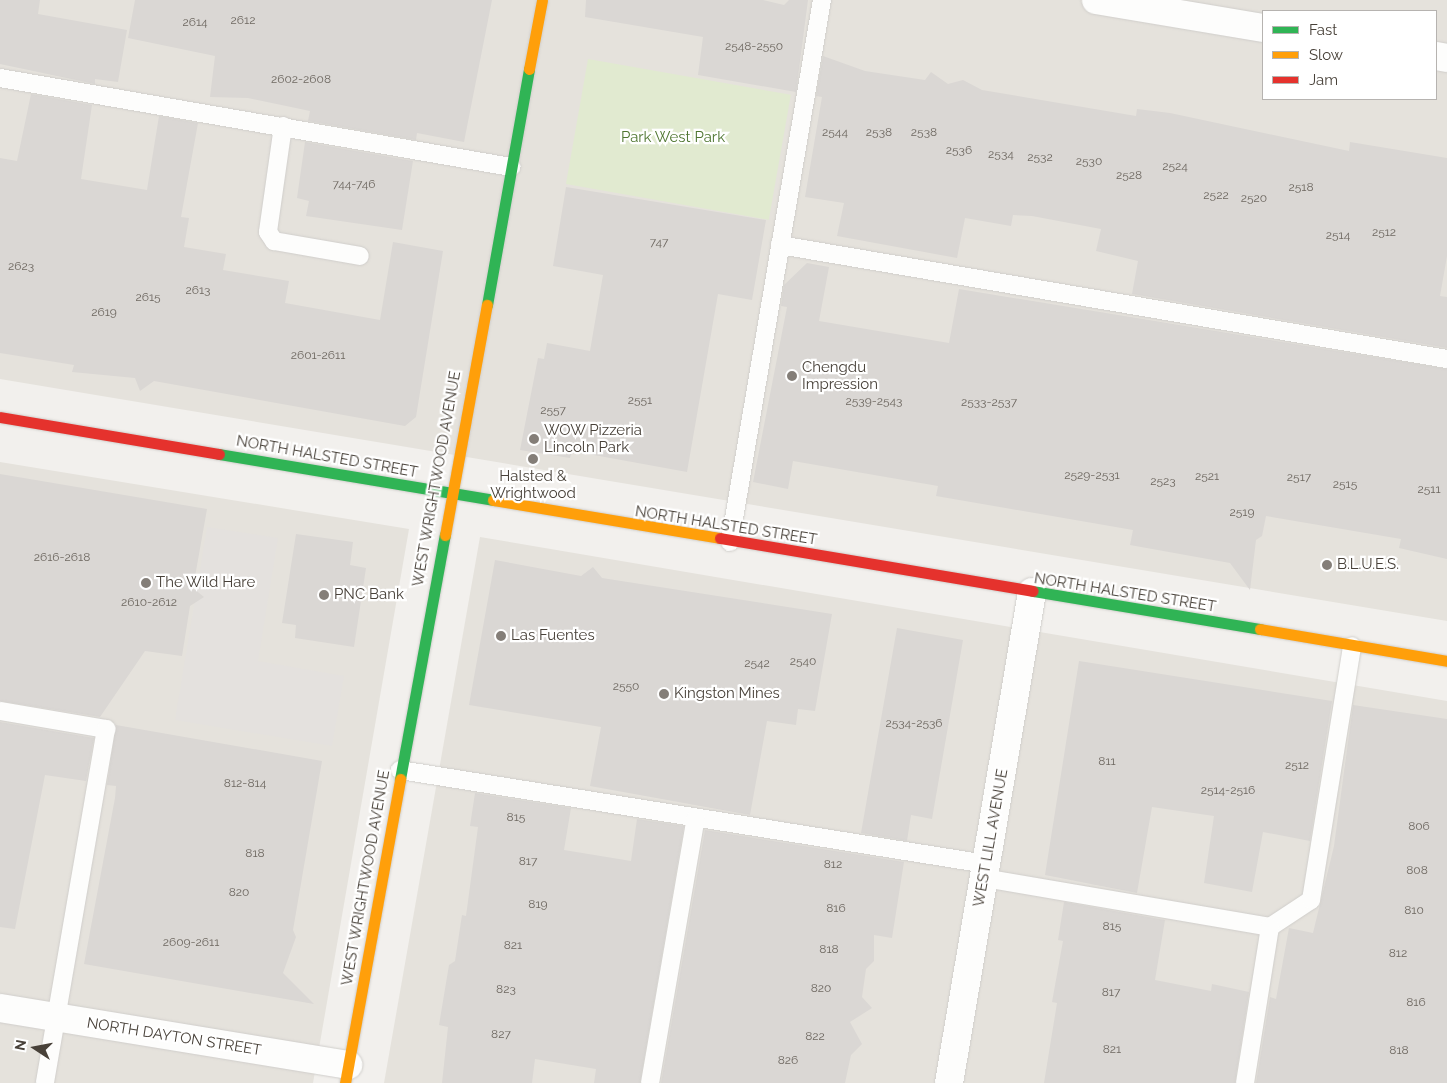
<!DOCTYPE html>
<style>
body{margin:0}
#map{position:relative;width:1447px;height:1083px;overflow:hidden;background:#f2f0ed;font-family:Raleway,sans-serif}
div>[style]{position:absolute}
.residential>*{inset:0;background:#e5e2dc}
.green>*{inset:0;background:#e1ead0;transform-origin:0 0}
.parking>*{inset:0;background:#e4e1de}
.building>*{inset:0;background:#dad7d4}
.roads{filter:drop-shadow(0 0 1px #d0cecb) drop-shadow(0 0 1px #d0cecb)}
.lane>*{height:18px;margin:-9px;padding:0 9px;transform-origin:9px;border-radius:9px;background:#fdfdfc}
.street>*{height:28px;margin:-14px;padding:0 14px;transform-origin:14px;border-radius:14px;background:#fdfdfc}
.fast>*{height:11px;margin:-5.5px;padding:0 5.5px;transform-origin:5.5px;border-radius:5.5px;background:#30b455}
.slow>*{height:11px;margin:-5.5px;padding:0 5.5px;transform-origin:5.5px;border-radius:5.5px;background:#ff9f0a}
.jam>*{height:11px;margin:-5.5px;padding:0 5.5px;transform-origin:5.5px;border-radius:5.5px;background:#e5322d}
.dots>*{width:14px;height:14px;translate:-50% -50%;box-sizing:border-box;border:2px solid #fff;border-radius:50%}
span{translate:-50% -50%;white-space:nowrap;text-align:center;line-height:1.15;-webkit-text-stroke:4.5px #fff;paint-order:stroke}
.number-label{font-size:12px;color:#6e6861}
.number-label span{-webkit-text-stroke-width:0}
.park-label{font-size:15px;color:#4f7631}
.poi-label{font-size:15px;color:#484139}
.left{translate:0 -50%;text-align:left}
.street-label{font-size:15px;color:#484139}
.legend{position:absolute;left:1262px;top:10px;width:175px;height:90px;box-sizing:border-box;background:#fff;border:1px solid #b6b3b0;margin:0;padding:6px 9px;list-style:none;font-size:15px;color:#484139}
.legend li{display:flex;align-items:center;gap:10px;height:25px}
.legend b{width:25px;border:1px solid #b6b3b0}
.north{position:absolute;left:10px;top:1023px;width:50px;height:50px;-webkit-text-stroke:4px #fff;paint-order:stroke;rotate:281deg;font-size:14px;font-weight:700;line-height:20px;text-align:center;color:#484139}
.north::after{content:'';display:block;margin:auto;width:18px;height:22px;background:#484139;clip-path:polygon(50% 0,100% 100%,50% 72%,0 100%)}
</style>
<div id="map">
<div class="residential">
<div style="clip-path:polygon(evenodd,0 0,1447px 0,1447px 621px,0 379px,0 0,1263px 11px,1436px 11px,1436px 99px,1263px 99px,1263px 11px)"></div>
<div style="clip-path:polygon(0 462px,409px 529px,313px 1083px,0 1083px)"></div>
<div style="clip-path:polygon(480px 537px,1447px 701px,1447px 1083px,384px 1083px)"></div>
</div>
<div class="green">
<div style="left:588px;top:59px;width:206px;height:127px;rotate:10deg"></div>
</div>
<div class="parking">
<div style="clip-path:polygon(207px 527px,278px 538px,258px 661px,344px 676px,332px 746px,175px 720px)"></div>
</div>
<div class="building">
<div style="clip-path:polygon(0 0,40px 0,38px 14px,127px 30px,118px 82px,95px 79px,95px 84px,0 64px)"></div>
<div style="clip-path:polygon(135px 0,492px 0,464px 142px,417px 133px,416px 140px,308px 121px,310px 111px,248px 98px,210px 97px,215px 56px,128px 38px)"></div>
<div style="clip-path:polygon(586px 0,763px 0,784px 5px,789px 0,808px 0,796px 92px,698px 75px,703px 37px,585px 17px)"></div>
<div style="clip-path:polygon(823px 56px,865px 71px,925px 80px,931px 72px,948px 84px,963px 80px,982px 90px,1136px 116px,1137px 109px,1170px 113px,1349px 151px,1350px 142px,1447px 158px,1447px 256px,1440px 296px,1447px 297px,1447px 348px,1132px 294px,1138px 261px,1096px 251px,1101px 229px,1032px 216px,1013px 215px,1011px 226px,965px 218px,957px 258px,837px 236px,844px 203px,805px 197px,822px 97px,816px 96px)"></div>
<div style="clip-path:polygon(31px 94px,92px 105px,81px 179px,147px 190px,159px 116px,198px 123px,181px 217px,189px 218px,184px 247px,226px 254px,223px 270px,289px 281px,285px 303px,380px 320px,393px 242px,443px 251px,416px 417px,405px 426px,154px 381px,140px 391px,135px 378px,72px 372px,74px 365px,0 353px,0 158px,17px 161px)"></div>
<div style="clip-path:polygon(305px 142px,413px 161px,402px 230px,306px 216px,309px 201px,297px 198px)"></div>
<div style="clip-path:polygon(566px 187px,766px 220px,752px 300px,718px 294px,687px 472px,572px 451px,570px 458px,520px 450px,538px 358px,544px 359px,547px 343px,590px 351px,603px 275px,553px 266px)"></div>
<div style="clip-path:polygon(807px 263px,829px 267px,819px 321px,949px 343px,959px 289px,1447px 369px,1447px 559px,1399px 548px,1401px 539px,1266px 516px,1262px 536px,1256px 540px,1250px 590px,1230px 563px,1130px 545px,1133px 530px,936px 496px,938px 486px,793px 461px,788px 489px,753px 482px,787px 307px,781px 306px,784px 285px)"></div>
<div style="clip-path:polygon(0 474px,207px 509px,193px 588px,204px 597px,190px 606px,182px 656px,145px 651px,100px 717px,0 701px)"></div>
<div style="clip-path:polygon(296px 534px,353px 542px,350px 565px,366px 568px,354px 647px,295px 638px,296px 625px,282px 623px)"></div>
<div style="clip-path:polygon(495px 560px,581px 576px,593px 567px,602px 578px,832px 614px,815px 711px,798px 709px,796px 725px,767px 721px,750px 815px,590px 786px,601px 727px,469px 705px)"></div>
<div style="clip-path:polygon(897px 628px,963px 640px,932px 819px,911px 815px,907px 841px,861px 833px)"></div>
<div style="clip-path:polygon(1079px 661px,1332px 701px,1310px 841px,1263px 832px,1252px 892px,1204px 883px,1214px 816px,1152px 807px,1137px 893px,1045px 875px)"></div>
<div style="clip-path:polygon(1353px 705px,1447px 719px,1447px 1083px,1256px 1083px,1270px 997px,1276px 999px,1289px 928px,1313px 933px,1334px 846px)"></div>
<div style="clip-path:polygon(0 722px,94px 738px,86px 781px,45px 775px,15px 929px,0 927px)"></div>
<div style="clip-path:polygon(116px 725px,322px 761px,293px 930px,296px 937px,283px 973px,314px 1004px,84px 964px,115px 798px,116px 786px,107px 785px)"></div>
<div style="clip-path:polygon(475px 793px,571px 808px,564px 850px,631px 861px,637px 819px,684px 826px,640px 1083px,594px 1083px,596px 1069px,535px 1059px,532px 1083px,442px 1083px,448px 1027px,439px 1025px,449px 965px,455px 961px,462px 915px,466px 916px,478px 827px,470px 826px)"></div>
<div style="clip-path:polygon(705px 830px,904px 862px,892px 938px,874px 935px,874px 961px,866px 969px,862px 997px,872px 1008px,850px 1022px,862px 1044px,851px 1055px,845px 1083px,661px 1083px)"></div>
<div style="clip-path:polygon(1064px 902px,1165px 920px,1155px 980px,1211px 991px,1212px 984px,1249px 992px,1235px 1083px,1044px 1083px,1057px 1003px,1052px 1002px,1063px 941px,1058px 940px)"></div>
</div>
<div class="roads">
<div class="lane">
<div style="left:0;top:78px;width:519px;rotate:9.88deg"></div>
<div style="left:283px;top:126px;width:107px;rotate:98.1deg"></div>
<div style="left:268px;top:232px;width:11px;rotate:56deg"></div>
<div style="left:274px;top:241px;width:87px;rotate:9.9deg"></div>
<div style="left:780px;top:245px;width:677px;rotate:9.7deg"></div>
<div style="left:730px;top:542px;width:550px;rotate:-80.37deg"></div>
<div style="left:0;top:711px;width:108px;rotate:9.6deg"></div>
<div style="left:106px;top:729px;width:359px;rotate:99.8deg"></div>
<div style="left:400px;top:770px;width:593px;rotate:9.11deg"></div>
<div style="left:984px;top:878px;width:290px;rotate:9.7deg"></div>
<div style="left:1270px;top:927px;width:49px;rotate:-33.4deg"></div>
<div style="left:1311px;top:900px;width:257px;rotate:-80.8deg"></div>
<div style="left:650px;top:1083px;width:269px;rotate:-80.2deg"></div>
<div style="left:1245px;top:1083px;width:158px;rotate:-80.9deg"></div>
</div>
<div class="street">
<div style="left:1096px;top:0;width:169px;rotate:9.5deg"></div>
<div style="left:1436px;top:56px;width:11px;rotate:10deg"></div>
<div style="left:0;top:1008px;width:353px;rotate:9.3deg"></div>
<div style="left:949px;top:1083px;width:498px;rotate:-80.4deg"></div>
</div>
<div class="fast">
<div style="left:487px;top:305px;width:240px;rotate:-79.9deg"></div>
<div style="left:219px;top:454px;width:278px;rotate:9.5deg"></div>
<div style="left:1033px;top:591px;width:230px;rotate:9.5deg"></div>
<div style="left:400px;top:779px;width:248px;rotate:-79.6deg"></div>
</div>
<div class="slow">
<div style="left:529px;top:69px;width:70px;rotate:-79.3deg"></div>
<div style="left:493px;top:500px;width:230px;rotate:9.5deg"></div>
<div style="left:445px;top:535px;width:234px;rotate:-79.7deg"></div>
<div style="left:1260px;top:629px;width:190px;rotate:9.7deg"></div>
<div style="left:345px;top:1083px;width:309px;rotate:-79.7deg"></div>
</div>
<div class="jam">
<div style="left:0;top:417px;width:222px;rotate:9.6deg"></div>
<div style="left:720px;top:538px;width:317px;rotate:9.6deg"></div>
</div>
</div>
<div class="dots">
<div style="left:792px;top:376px;background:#847e78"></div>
<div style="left:534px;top:439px;background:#847e78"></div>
<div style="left:533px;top:459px;background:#847e78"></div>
<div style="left:1327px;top:565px;background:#847e78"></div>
<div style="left:146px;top:583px;background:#847e78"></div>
<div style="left:324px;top:595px;background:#847e78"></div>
<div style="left:501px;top:636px;background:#847e78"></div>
<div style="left:664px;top:694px;background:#847e78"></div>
</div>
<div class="number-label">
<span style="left:243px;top:21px">2612</span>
<span style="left:195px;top:23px">2614</span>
<span style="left:754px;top:47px">2548-2550</span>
<span style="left:301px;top:80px">2602-2608</span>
<span style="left:835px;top:133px">2544</span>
<span style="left:879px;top:133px">2538</span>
<span style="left:924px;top:133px">2538</span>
<span style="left:959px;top:151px">2536</span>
<span style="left:1001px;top:155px">2534</span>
<span style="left:1040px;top:158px">2532</span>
<span style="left:1089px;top:162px">2530</span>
<span style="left:1175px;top:167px">2524</span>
<span style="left:1129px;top:176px">2528</span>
<span style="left:354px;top:185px">744-746</span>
<span style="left:1301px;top:188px">2518</span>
<span style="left:1216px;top:196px">2522</span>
<span style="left:1254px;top:199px">2520</span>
<span style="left:1384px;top:233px">2512</span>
<span style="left:1338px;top:236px">2514</span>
<span style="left:659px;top:243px">747</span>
<span style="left:21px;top:267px">2623</span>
<span style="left:198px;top:291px">2613</span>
<span style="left:148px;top:298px">2615</span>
<span style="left:104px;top:313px">2619</span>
<span style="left:318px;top:356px">2601-2611</span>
<span style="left:640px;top:401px">2551</span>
<span style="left:874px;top:402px">2539-2543</span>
<span style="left:989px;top:403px">2533-2537</span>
<span style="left:553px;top:411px">2557</span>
<span style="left:1092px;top:476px">2529-2531</span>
<span style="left:1207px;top:477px">2521</span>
<span style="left:1299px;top:478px">2517</span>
<span style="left:1163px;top:482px">2523</span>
<span style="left:1345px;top:485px">2515</span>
<span style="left:1429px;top:490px">2511</span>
<span style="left:1242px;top:513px">2519</span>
<span style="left:62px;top:558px">2616-2618</span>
<span style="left:149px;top:603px">2610-2612</span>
<span style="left:803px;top:662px">2540</span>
<span style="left:757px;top:664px">2542</span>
<span style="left:626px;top:687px">2550</span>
<span style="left:914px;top:724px">2534-2536</span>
<span style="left:1107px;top:762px">811</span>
<span style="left:1297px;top:766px">2512</span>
<span style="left:245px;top:784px">812-814</span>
<span style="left:1228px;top:791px">2514-2516</span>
<span style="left:516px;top:818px">815</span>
<span style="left:1419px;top:827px">806</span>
<span style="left:255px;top:854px">818</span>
<span style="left:528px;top:862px">817</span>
<span style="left:833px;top:865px">812</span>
<span style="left:1417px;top:871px">808</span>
<span style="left:239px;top:893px">820</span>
<span style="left:538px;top:905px">819</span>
<span style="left:836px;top:909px">816</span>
<span style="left:1414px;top:911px">810</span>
<span style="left:1112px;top:927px">815</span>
<span style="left:191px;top:943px">2609-2611</span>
<span style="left:513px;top:946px">821</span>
<span style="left:829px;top:950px">818</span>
<span style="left:1398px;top:954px">812</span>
<span style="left:821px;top:989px">820</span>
<span style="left:506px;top:990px">823</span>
<span style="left:1111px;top:993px">817</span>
<span style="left:1416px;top:1003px">816</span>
<span style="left:501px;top:1035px">827</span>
<span style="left:815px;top:1037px">822</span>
<span style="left:1112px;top:1050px">821</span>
<span style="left:1399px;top:1051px">818</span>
<span style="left:788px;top:1061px">826</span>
</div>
<div class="park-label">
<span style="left:673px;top:138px">Park West Park</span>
</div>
<div class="poi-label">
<span class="left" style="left:802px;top:376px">Chengdu<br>Impression</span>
<span class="left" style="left:544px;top:439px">WOW Pizzeria<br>Lincoln Park</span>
<span style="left:533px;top:485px">Halsted &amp;<br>Wrightwood</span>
<span class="left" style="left:1337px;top:565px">B.L.U.E.S.</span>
<span class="left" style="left:156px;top:583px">The Wild Hare</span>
<span class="left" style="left:334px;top:595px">PNC Bank</span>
<span class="left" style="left:511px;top:636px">Las Fuentes</span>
<span class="left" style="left:674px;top:694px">Kingston Mines</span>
</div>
<div class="street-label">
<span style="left:327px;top:457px;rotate:10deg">NORTH HALSTED STREET</span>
<span style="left:437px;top:479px;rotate:-80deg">WEST WRIGHTWOOD AVENUE</span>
<span style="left:726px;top:526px;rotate:9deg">NORTH HALSTED STREET</span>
<span style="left:1125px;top:593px;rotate:9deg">NORTH HALSTED STREET</span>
<span style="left:991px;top:838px;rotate:-80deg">WEST LILL AVENUE</span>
<span style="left:366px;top:878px;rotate:-80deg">WEST WRIGHTWOOD AVENUE</span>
<span style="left:174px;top:1037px;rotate:9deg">NORTH DAYTON STREET</span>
</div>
<ul class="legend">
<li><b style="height:6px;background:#30b455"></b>Fast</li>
<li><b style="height:6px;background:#ff9f0a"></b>Slow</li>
<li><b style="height:6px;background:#e5322d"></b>Jam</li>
</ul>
<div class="north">N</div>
</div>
